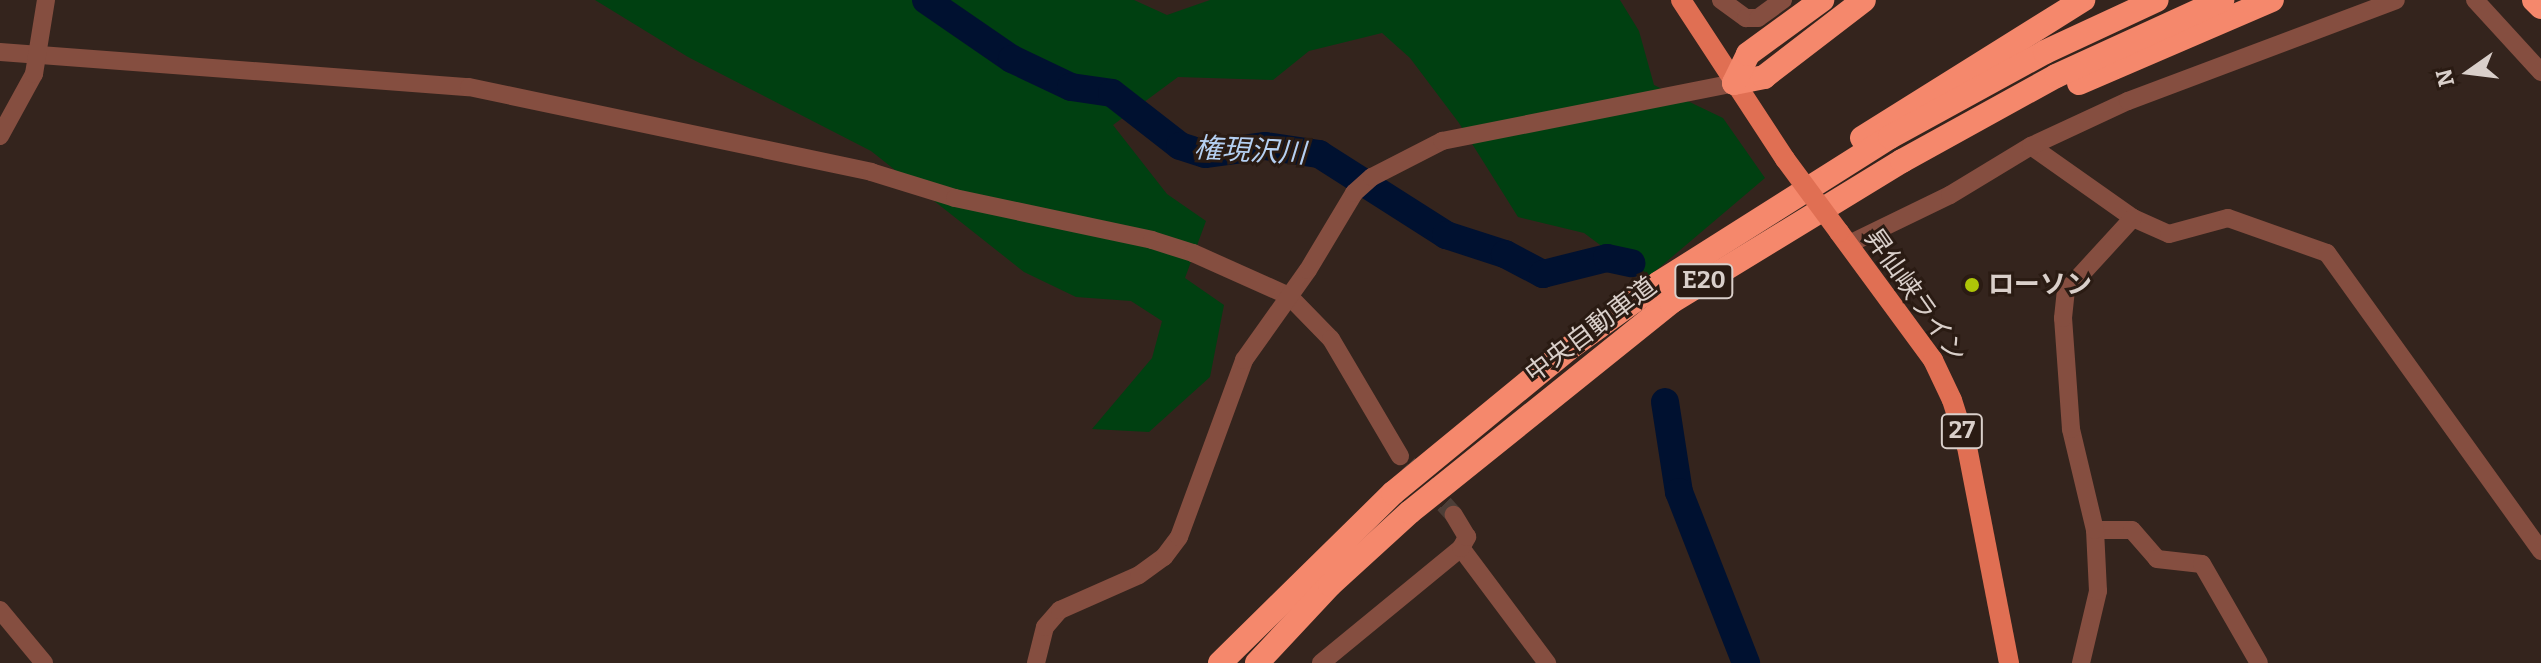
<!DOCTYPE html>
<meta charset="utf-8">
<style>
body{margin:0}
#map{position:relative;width:2541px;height:663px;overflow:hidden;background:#34241d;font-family:Bitter,"Noto Sans JP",serif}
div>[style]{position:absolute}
.green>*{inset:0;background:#004011}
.river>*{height:28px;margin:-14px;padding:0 14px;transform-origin:14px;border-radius:14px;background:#001130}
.minor-tunnel>*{height:18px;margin-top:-9px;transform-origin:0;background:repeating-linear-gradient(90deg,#4d3e37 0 18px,transparent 0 27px)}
.minor>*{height:18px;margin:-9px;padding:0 9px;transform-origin:9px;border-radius:9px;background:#854e40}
.major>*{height:20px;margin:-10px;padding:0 10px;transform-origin:10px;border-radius:10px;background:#e06f53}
.highway>*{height:24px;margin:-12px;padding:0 12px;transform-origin:12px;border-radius:12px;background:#f5886c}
.major-bridge>*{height:20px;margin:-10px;padding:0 10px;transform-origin:10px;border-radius:10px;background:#e06f53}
.dots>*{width:22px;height:22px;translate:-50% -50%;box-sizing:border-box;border:4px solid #2a1b13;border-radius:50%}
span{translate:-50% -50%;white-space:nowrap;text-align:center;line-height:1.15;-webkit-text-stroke:6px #2a1b13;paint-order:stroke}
.shield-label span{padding:2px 6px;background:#2a1b13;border:2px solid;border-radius:6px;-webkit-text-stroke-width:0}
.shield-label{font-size:24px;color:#d9cfca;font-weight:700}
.poi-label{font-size:26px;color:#d9cfca;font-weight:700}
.left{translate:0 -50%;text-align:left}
.street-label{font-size:26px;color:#d9cfca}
.water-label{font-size:28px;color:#b5d0f3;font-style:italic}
.north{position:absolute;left:2429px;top:32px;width:80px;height:80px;-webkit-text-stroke:6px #2a1b13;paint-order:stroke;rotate:256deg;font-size:22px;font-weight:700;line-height:32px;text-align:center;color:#d9cfca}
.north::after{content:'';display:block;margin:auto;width:28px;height:36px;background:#d9cfca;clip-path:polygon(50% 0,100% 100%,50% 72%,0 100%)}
</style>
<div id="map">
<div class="green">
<div style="clip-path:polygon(595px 0,1134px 0,1167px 15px,1210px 0,1620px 0,1639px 31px,1654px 85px,1723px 118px,1765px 178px,1646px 279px,1584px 233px,1518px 217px,1459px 123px,1410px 58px,1382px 33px,1309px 51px,1273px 80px,1178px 77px,1113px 125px,1167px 194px,1206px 221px,1185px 278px,1224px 305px,1210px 377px,1149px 432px,1092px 429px,1152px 358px,1162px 321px,1131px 301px,1076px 297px,1024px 272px,871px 151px,688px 57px)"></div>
</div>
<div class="river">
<div style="left:926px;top:0;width:104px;rotate:34.5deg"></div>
<div style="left:1012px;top:59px;width:65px;rotate:25.4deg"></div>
<div style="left:1071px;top:87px;width:41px;rotate:8.3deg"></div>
<div style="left:1112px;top:93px;width:86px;rotate:37.9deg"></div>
<div style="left:1180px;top:146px;width:26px;rotate:18deg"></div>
<div style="left:1205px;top:154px;width:61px;rotate:-7.6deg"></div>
<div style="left:1265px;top:146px;width:55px;rotate:8.4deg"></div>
<div style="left:1319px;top:154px;width:151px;rotate:32.5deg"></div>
<div style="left:1446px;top:235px;width:62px;rotate:17.9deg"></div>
<div style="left:1505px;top:254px;width:43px;rotate:27.8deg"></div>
<div style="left:1543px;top:274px;width:66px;rotate:-14deg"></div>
<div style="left:1607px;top:258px;width:25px;rotate:12deg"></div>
<div style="left:1665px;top:402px;width:91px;rotate:81.2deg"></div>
<div style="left:1679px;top:492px;width:184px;rotate:68.6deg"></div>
</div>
<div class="minor-tunnel">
<div style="left:1408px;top:464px;width:69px;rotate:48deg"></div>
</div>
<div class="minor">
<div style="left:1721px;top:0;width:31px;rotate:36deg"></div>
<div style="left:1746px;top:18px;width:12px"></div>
<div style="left:1758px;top:18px;width:31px;rotate:-36deg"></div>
<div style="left:2475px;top:0;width:98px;rotate:47.5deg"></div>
<div style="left:0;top:52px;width:470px;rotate:4.3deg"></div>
<div style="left:469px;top:87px;width:411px;rotate:11.9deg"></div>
<div style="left:871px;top:172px;width:88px;rotate:17.2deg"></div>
<div style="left:955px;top:198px;width:201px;rotate:12deg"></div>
<div style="left:1152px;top:240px;width:43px;rotate:17.6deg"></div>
<div style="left:1193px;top:253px;width:105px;rotate:24.1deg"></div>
<div style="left:1289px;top:296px;width:60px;rotate:45.7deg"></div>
<div style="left:1331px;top:339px;width:136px;rotate:59.5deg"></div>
<div style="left:0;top:136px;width:71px;rotate:-61.3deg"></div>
<div style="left:34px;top:74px;width:75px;rotate:-80.8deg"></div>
<div style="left:2031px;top:146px;width:125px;rotate:35.2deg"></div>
<div style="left:2133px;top:218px;width:39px;rotate:24deg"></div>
<div style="left:2169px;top:234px;width:61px;rotate:-15.2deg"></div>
<div style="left:2228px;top:218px;width:105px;rotate:19.5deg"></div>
<div style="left:2327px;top:253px;width:367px;rotate:54.3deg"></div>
<div style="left:1849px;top:244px;width:112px;rotate:-25.9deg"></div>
<div style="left:1950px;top:195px;width:95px;rotate:-31.2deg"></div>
<div style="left:2031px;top:146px;width:107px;rotate:-24.9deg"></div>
<div style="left:2128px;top:101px;width:286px;rotate:-20.6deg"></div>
<div style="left:2095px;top:530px;width:37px"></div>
<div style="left:2132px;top:530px;width:38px;rotate:49deg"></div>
<div style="left:2157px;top:559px;width:45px;rotate:6.3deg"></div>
<div style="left:2202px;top:564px;width:114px;rotate:60.1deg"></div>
<div style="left:1461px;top:548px;width:144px;rotate:53.2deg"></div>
<div style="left:0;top:610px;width:69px;rotate:50.3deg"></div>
<div style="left:1036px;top:663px;width:37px;rotate:-76deg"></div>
<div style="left:1045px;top:627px;width:23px;rotate:-49deg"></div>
<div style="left:1060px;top:610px;width:86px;rotate:-23.9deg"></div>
<div style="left:1139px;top:575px;width:31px;rotate:-36deg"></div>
<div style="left:1164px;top:557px;width:25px;rotate:-53deg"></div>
<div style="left:1179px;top:537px;width:189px;rotate:-69.8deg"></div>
<div style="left:1244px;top:360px;width:110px;rotate:-54.6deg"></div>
<div style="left:1308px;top:270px;width:90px;rotate:-59.1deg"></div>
<div style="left:1354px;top:193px;width:24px;rotate:-42deg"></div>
<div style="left:1372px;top:177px;width:79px;rotate:-27.2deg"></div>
<div style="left:1442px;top:141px;width:298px;rotate:-11.2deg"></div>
<div style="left:1321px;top:663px;width:181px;rotate:-39.4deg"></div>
<div style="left:1461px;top:548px;width:13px;rotate:-61deg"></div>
<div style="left:1467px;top:537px;width:26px;rotate:-121deg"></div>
<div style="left:2081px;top:663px;width:74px;rotate:-76.7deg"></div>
<div style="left:2098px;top:591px;width:61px;rotate:-92.8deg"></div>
<div style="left:2095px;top:530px;width:104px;rotate:-103.4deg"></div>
<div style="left:2071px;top:429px;width:111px;rotate:-94.1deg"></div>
<div style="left:2063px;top:318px;width:27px;rotate:-84deg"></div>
<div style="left:2066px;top:291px;width:99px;rotate:-47.5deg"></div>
</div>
<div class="major">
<div style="left:1681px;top:0;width:190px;rotate:56.8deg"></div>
<div style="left:1839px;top:232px;width:159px;rotate:53.7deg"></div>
<div style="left:1933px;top:360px;width:44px;rotate:64.6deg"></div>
<div style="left:1952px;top:400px;width:49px;rotate:72.3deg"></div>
<div style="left:1967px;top:447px;width:220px;rotate:79deg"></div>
</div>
<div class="highway">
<div style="left:2534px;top:0;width:10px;rotate:45deg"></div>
<div style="left:1734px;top:83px;width:31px;rotate:-11deg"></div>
<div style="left:1764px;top:77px;width:126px;rotate:-37.6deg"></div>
<div style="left:1734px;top:83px;width:32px;rotate:-64deg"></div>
<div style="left:1748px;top:54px;width:92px;rotate:-36.1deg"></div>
<div style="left:2079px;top:83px;width:210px;rotate:-23.3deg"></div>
<div style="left:1862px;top:138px;width:261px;rotate:-32deg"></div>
<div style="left:1220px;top:663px;width:243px;rotate:-44.5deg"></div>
<div style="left:1393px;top:493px;width:227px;rotate:-39.4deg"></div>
<div style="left:1568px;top:349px;width:112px;rotate:-36deg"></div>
<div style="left:1659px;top:283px;width:273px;rotate:-32.3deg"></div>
<div style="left:1890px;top:137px;width:177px;rotate:-28.7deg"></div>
<div style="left:2045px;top:52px;width:123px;rotate:-24.9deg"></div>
<div style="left:1257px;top:663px;width:107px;rotate:-46.9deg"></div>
<div style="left:1330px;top:585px;width:108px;rotate:-42.4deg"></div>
<div style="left:1410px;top:512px;width:335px;rotate:-38.8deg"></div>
<div style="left:1671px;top:302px;width:271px;rotate:-31.4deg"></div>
<div style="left:1902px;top:161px;width:176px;rotate:-28.9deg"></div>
<div style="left:2056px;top:76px;width:183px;rotate:-24.6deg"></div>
</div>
<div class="major-bridge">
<div style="left:1785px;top:159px;width:91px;rotate:53.5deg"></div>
</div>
<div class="dots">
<div style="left:1972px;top:285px;background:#aec508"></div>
</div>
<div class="shield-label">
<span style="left:1704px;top:281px">E20</span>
<span style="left:1962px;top:431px">27</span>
</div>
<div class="poi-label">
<span class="left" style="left:1988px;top:285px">ローソン</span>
</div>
<div class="street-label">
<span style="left:1915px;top:296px;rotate:55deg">昇仙峡ライン</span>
<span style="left:1591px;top:330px;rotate:-37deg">中央自動車道</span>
</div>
<div class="water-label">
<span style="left:1250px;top:151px;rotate:3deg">権現沢川</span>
</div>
<div class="north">N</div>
</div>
